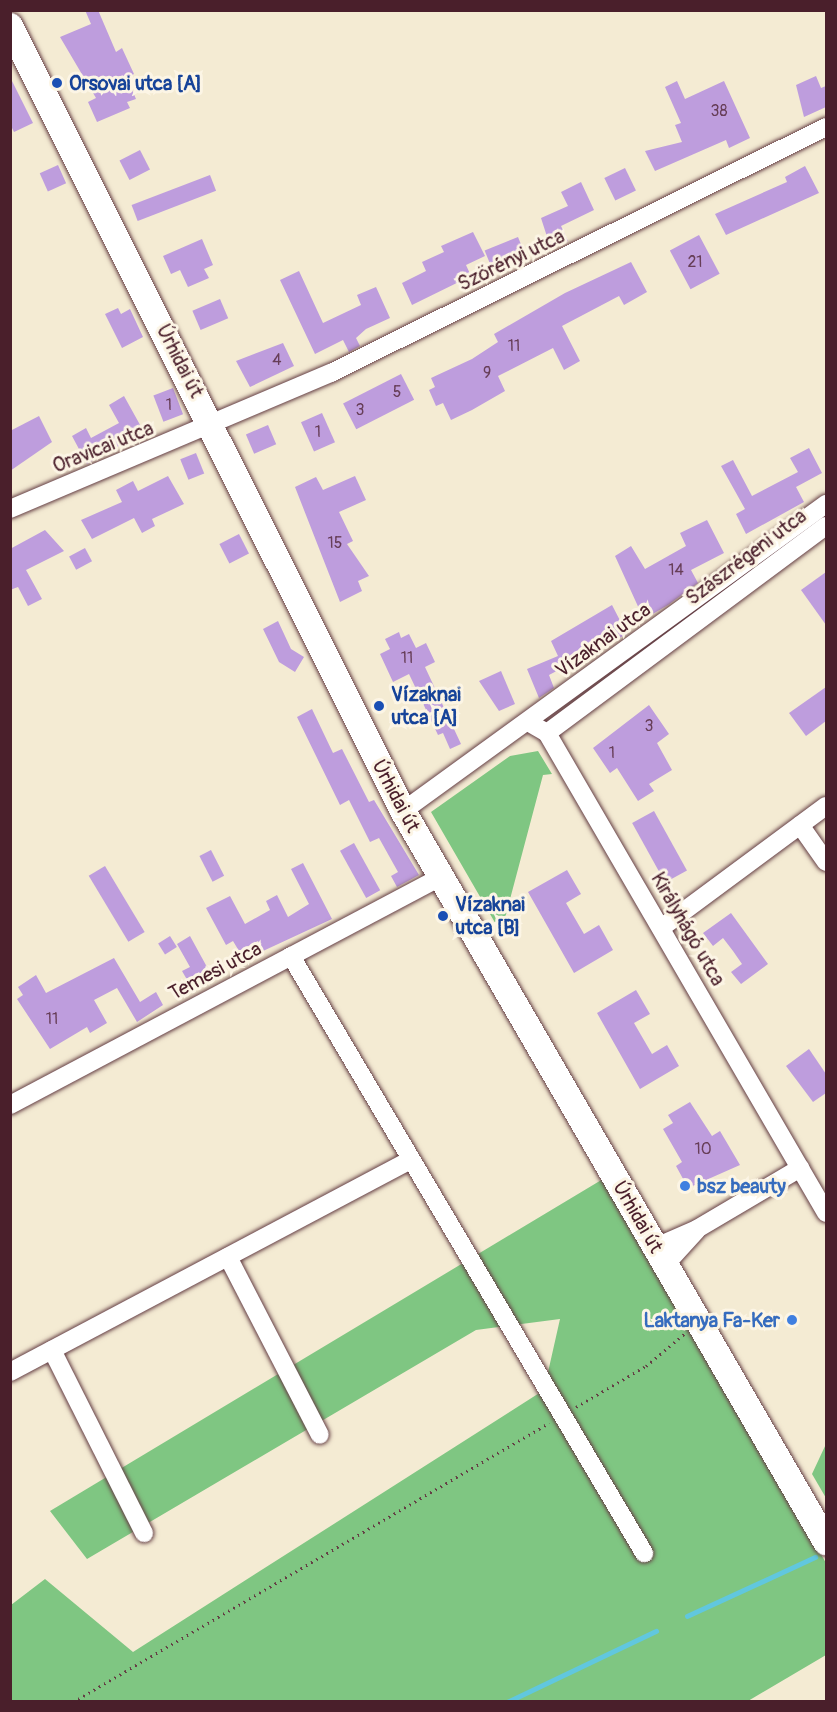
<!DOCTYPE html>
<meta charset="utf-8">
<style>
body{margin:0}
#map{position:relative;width:837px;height:1712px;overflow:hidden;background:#f4ebd3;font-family:Pangolin,sans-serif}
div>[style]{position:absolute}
.green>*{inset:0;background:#7fc682}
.stream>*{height:4.5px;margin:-2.25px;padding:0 2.25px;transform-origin:2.25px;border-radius:2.25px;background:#61c7de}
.building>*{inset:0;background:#be9ddd;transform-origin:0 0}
.path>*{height:3px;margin-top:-1.5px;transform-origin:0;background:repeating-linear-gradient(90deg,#643e44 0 1.5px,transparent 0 6px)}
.roads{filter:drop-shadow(0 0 2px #643e44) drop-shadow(0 0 2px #643e44)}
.street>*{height:18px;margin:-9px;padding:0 9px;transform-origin:9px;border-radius:9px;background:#fff}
.secondary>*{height:26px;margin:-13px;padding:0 13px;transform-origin:13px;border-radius:13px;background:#fff}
.dots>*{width:16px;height:16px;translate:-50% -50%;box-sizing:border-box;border:3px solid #fcf5e5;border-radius:50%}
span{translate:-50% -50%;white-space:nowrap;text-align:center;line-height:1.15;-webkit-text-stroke:6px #fcf5e5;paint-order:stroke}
.number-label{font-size:16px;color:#673e58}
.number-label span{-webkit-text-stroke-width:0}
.transit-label{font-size:20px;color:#164399;font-weight:700}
.left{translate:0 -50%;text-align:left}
.street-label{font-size:20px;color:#4a1f2b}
.shop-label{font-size:20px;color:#366cbe;font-weight:700}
.right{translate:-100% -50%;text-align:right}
.frame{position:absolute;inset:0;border:12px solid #4a1f2b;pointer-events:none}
</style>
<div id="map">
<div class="green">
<div style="clip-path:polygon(538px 751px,552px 774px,543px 775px,501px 933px,431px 812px,510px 756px)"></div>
<div style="clip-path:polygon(603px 1179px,826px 1563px,826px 1655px,748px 1701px,11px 1702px,11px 1605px,45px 1579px,133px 1652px,544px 1390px,560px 1319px,476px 1330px,87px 1559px,50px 1511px)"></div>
<div style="clip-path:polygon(826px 1444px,826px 1498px,812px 1474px)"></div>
</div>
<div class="stream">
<div style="left:687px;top:1616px;width:141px;rotate:-24.7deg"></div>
<div style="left:507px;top:1702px;width:165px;rotate:-25.5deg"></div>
</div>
<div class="building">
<div style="clip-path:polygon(85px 10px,98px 10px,116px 52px,122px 48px,134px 74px,127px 78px,136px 99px,127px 102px,130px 108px,97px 122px,88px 102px,96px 98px,60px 37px,91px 24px)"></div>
<div style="clip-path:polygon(816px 76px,821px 88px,826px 86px,826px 107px,804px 117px,796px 85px)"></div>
<div style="clip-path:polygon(10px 77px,33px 123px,14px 132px,10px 124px)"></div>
<div style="clip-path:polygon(677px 81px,685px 99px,724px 81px,750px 138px,729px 148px,726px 140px,655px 171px,645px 151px,682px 142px,675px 125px,681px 123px,665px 87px)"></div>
<div style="left:140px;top:150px;width:22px;height:23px;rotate:63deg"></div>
<div style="left:58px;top:165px;width:20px;height:20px;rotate:66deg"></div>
<div style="clip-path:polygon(805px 166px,819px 193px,726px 235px,715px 214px,787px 182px,785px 177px)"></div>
<div style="left:625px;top:168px;width:25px;height:23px;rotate:64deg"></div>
<div style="left:210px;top:175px;width:17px;height:84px;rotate:69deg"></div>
<div style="clip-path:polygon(581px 182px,594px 210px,561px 226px,568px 241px,551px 249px,541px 218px,568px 206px,561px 192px)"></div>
<div style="clip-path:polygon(473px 232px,485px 256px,466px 265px,471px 276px,412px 305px,402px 283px,426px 271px,422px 262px,444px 252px,441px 246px)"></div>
<div style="left:699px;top:235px;width:44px;height:33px;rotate:62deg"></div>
<div style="left:518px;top:237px;width:16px;height:36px;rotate:68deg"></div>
<div style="clip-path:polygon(202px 239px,213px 265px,204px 269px,209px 278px,188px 287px,180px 270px,171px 274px,163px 256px)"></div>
<div style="clip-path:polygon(631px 262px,647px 292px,624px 305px,619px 296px,562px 326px,580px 361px,564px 370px,553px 348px,498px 376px,505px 391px,472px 410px,451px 420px,443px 403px,436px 406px,429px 390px,435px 387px,431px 378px,472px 359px,498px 342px,494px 334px,565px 293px)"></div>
<div style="clip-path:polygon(299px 271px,323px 323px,361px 305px,357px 295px,376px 287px,390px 318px,366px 329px,356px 338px,360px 346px,349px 352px,343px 340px,315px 354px,280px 280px)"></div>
<div style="left:220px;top:299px;width:21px;height:30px;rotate:67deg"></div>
<div style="clip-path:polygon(118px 308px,121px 314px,130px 309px,143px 337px,122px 348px,105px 314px)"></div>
<div style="clip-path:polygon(283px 343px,294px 366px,250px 387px,236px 361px)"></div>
<div style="left:401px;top:374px;width:29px;height:65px;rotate:63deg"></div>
<div style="left:173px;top:388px;width:28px;height:21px;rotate:69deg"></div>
<div style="clip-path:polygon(124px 396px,144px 432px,87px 464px,72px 436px,86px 428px,91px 438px,119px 423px,109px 405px)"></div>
<div style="left:322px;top:413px;width:32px;height:23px;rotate:66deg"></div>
<div style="clip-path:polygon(39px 416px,52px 442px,10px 471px,10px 431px)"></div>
<div style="left:268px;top:425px;width:21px;height:24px;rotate:67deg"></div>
<div style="clip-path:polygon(809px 448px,822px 473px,796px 487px,804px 502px,746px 534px,736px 514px,745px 509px,721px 466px,733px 460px,752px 496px,798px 472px,790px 458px)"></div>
<div style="left:196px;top:453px;width:22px;height:17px;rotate:68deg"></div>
<div style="clip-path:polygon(168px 476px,184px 504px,152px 519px,155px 526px,142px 533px,134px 518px,92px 539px,81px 520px,122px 502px,116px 490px,133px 481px,138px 491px)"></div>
<div style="clip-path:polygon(355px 476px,366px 500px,339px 512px,353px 541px,347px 544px,369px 576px,358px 581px,362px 591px,340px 602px,295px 487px,316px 477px,323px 490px)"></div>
<div style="clip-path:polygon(707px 520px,724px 553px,691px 570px,698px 583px,668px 605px,651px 615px,647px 609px,641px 613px,615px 556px,631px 546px,645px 569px,686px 546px,680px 533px)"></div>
<div style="clip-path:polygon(45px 530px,64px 551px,26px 570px,42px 599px,28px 606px,18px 587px,10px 590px,10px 549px)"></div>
<div style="left:239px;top:534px;width:22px;height:22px;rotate:63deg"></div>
<div style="left:85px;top:548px;width:15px;height:18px;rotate:62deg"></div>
<div style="clip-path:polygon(826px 572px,826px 625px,801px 590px)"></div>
<div style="clip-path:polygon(612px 605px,627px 634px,549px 675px,554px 688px,539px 698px,527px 669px,558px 656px,551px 641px)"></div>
<div style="clip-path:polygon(278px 621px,291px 649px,304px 657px,295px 672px,279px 662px,263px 629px)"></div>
<div style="clip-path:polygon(399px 632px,401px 638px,409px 634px,416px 648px,426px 643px,435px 662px,425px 667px,461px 744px,450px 749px,443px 733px,438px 735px,409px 674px,393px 682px,380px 654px,390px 649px,385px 639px)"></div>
<div style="clip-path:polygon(501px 671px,515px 704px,499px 711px,479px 681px)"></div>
<div style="clip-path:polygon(826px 687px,826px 721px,806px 736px,789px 713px)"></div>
<div style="clip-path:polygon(649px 705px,669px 734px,657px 743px,672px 770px,649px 784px,654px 791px,638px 801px,617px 768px,610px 773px,593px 748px)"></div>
<div style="clip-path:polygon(312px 709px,333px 753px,342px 749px,369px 802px,374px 800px,419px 875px,397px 887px,391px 876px,398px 872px,379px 838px,370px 842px,349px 800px,340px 805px,297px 717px)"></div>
<div style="left:654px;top:811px;width:68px;height:25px;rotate:61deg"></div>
<div style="left:354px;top:843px;width:54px;height:16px;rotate:61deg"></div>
<div style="left:211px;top:850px;width:29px;height:13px;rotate:63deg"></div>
<div style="clip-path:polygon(303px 863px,332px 919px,263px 951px,258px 941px,239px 951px,233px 941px,226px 945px,206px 908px,230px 896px,245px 924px,270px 910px,266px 901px,277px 895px,288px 917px,309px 904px,291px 869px)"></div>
<div style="left:105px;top:866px;width:77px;height:19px;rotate:59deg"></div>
<div style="clip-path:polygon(567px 870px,581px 894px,566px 903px,584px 934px,599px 925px,613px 950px,574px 973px,528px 892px)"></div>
<div style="clip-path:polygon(731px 913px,768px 964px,741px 984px,731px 972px,742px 964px,733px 951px,723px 938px,713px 946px,703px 933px)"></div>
<div style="left:170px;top:936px;width:13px;height:14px;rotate:58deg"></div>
<div style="clip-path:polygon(190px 936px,213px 978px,193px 990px,182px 971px,190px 967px,177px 944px)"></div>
<div style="clip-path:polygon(114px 958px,140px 1002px,156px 992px,163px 1005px,137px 1022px,117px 988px,94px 1000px,107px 1023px,90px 1033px,87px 1027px,50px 1049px,17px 999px,23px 995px,18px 987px,36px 975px,46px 993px)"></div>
<div style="clip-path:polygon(636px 990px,650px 1014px,634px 1023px,652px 1054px,667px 1045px,679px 1066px,640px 1089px,597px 1013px)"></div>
<div style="clip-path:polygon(809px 1049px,826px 1074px,826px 1093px,813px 1102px,786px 1066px)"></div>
<div style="clip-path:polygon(690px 1102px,712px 1136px,720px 1131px,740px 1165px,688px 1188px,676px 1166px,682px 1162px,663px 1129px,673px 1123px,668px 1115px)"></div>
</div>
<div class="path">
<div style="left:576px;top:1407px;width:81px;rotate:-30.4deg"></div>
<div style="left:646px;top:1366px;width:50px;rotate:-40.1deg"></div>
<div style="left:73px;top:1702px;width:552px;rotate:-30.38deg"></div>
</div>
<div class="roads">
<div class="street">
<div style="left:10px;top:509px;width:349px;rotate:-23deg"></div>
<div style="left:331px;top:373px;width:553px;rotate:-26.43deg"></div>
<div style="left:528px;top:722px;width:22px;rotate:30deg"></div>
<div style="left:547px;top:733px;width:555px;rotate:59.83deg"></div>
<div style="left:547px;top:733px;width:347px;rotate:-36.6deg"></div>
<div style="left:403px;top:811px;width:523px;rotate:-35.97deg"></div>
<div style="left:800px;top:825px;width:45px;rotate:54.9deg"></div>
<div style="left:661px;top:928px;width:205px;rotate:-36.5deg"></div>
<div style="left:291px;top:956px;width:694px;rotate:59.4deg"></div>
<div style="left:10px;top:1105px;width:487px;rotate:-27.9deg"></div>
<div style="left:656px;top:1247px;width:45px;rotate:-23.7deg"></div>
<div style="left:697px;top:1229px;width:120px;rotate:-30.6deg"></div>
<div style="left:228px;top:1257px;width:200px;rotate:62.7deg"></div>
<div style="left:666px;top:1264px;width:45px;rotate:-47.7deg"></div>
<div style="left:52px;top:1350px;width:205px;rotate:63.3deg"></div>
<div style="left:10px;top:1372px;width:451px;rotate:-27.9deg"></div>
</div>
<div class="secondary">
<div style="left:10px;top:26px;width:878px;rotate:63.41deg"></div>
<div style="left:403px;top:811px;width:845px;rotate:59.94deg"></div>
</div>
</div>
<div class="dots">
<div style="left:57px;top:83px;background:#1a4fb4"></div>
<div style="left:379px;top:706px;background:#1a4fb4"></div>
<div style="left:443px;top:916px;background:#1a4fb4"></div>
<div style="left:685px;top:1186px;background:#3f7fe0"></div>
<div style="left:792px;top:1320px;background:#3f7fe0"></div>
</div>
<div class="number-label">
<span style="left:719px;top:111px">38</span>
<span style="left:695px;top:262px">21</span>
<span style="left:514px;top:346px">11</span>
<span style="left:277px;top:360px">4</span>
<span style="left:487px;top:373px">9</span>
<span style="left:397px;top:392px">5</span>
<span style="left:169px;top:405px">1</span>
<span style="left:360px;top:410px">3</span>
<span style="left:318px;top:432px">1</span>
<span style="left:335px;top:543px">15</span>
<span style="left:676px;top:570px">14</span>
<span style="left:407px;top:658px">11</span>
<span style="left:649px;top:726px">3</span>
<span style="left:612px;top:753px">1</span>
<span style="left:52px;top:1019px">11</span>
<span style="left:703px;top:1149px">10</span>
</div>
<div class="transit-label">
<span class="left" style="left:69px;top:83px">Orsovai utca [A]</span>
<span class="left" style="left:391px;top:706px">Vízaknai<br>utca [A]</span>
<span class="left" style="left:455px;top:916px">Vízaknai<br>utca [B]</span>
</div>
<div class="street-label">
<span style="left:511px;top:260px;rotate:-26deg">Szörényi utca</span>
<span style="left:180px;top:361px;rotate:63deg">Úrhidai út</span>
<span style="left:103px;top:447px;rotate:-22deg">Oravicai utca</span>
<span style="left:746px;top:557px;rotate:-37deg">Szászrégeni utca</span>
<span style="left:603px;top:640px;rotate:-36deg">Vízaknai utca</span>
<span style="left:396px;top:796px;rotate:62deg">Úrhidai út</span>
<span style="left:688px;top:929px;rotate:60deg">Királyhágó utca</span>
<span style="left:215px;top:971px;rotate:-28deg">Temesi utca</span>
<span style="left:638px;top:1217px;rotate:60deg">Úrhidai út</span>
</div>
<div class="shop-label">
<span class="left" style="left:697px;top:1186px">bsz beauty</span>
<span class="right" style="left:780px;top:1320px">Laktanya Fa-Ker</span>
</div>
<div class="frame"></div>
</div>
